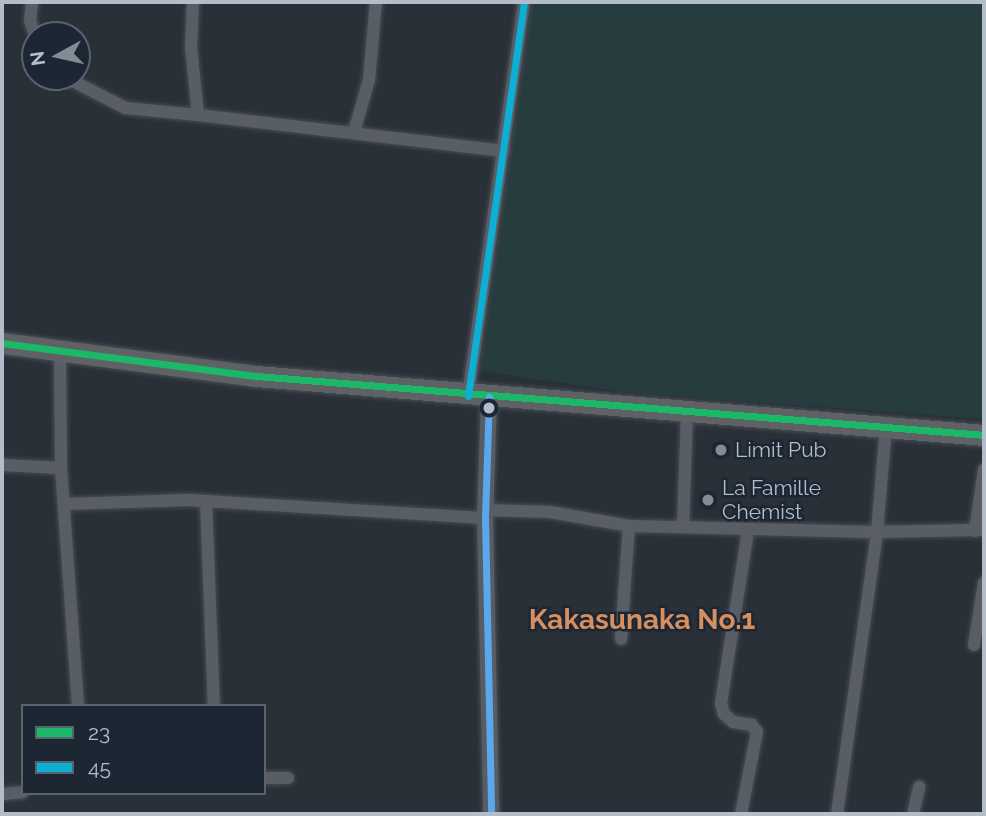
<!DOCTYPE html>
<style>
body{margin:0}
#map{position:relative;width:986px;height:816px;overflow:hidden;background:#293038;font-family:Raleway,sans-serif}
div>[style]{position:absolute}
.green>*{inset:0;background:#263c3e}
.roads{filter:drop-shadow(0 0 2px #474c53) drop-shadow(0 0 2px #474c53)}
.street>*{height:12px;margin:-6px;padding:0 6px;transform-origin:6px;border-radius:6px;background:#595e66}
.secondary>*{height:16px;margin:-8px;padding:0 8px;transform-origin:8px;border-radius:8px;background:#585d64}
.highway>*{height:21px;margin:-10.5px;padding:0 10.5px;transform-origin:10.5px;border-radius:10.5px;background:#5f6265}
.bus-1>*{height:7px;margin:-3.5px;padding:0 3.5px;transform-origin:3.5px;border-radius:3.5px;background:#1ab867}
.bus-2>*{height:7px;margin:-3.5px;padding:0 3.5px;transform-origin:3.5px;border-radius:3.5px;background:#0dafd3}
.bus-3>*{height:7px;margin:-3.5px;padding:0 3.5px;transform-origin:3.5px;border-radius:3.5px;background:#5aa8eb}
.dots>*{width:19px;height:19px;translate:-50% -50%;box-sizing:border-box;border:4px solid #1c2733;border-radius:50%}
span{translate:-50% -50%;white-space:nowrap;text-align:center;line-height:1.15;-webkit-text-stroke:5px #1c2733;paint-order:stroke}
.poi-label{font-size:21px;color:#b3bdc9}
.left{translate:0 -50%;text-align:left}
.district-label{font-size:28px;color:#d88f60;font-weight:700}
.frame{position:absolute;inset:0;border:4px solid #b3bdc9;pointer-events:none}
.legend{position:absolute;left:21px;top:704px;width:245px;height:91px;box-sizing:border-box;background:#1c2733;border:2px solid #58636f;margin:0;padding:9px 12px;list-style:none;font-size:21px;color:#b3bdc9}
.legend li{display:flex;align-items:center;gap:14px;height:35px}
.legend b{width:35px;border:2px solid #58636f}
.north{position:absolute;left:21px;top:21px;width:70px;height:70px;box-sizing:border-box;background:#1c2733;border:2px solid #58636f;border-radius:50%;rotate:262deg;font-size:19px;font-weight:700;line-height:28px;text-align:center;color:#b3bdc9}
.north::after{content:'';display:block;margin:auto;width:24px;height:32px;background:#838c96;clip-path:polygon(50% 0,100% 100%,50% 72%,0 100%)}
</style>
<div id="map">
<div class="green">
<div style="clip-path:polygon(532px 2px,984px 2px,984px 419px,632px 393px,480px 371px)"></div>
</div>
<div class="roads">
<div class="street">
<div style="left:32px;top:2px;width:19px;rotate:96deg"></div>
<div style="left:30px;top:21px;width:15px;rotate:70deg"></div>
<div style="left:193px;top:2px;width:45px;rotate:92.5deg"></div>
<div style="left:191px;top:47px;width:68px;rotate:84.1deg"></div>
<div style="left:198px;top:115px;width:308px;rotate:6.7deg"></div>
<div style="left:65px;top:77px;width:68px;rotate:27.3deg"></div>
<div style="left:125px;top:108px;width:73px;rotate:5.5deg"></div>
<div style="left:354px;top:132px;width:54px;rotate:-73.9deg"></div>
<div style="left:369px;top:80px;width:78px;rotate:-84.9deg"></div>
<div style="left:60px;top:353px;width:115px;rotate:89.5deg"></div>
<div style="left:61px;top:468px;width:239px;rotate:85.9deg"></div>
<div style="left:468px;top:396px;width:398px;rotate:-81.9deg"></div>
<div style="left:2px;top:465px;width:59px;rotate:2.9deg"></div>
<div style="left:206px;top:501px;width:205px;rotate:87.8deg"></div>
<div style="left:65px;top:504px;width:124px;rotate:-1.8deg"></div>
<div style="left:189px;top:500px;width:297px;rotate:3.5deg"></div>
<div style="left:486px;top:510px;width:64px;rotate:1.8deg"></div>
<div style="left:550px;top:512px;width:80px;rotate:10deg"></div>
<div style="left:683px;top:527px;width:114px;rotate:-88deg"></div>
<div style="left:975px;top:531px;width:62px;rotate:-81.6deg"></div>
<div style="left:621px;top:639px;width:113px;rotate:-86deg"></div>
<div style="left:629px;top:526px;width:248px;rotate:1.4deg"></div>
<div style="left:877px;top:532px;width:106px;rotate:-85.1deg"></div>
<div style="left:974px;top:645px;width:63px;rotate:-80.8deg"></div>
<div style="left:264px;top:778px;width:24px"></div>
<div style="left:2px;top:794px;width:21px;rotate:-5deg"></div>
<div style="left:741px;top:814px;width:84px;rotate:-79deg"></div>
<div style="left:757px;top:732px;width:9px;rotate:-126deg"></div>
<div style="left:752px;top:725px;width:19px;rotate:-171deg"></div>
<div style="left:733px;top:722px;width:12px;rotate:-138deg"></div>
<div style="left:724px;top:714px;width:11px;rotate:-105deg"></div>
<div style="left:721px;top:703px;width:175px;rotate:-81.1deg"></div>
<div style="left:837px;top:814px;width:285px;rotate:-81.9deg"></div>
<div style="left:877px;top:532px;width:107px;rotate:-1.1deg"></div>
<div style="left:913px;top:814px;width:28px;rotate:-77deg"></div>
</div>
<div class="secondary">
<div style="left:489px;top:397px;width:121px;rotate:91.9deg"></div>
<div style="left:485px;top:518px;width:296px;rotate:88.8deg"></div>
</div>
<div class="highway">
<div style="left:2px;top:343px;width:256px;rotate:7.4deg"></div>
<div style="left:256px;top:376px;width:730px;rotate:4.63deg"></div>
</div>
</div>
<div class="bus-1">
<div style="left:2px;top:343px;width:256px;rotate:7.4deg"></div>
<div style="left:256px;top:376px;width:730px;rotate:4.63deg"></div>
</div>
<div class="bus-2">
<div style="left:468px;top:396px;width:398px;rotate:-81.9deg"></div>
</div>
<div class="bus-3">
<div style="left:489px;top:397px;width:121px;rotate:91.9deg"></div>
<div style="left:485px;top:518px;width:296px;rotate:88.8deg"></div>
</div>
<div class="dots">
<div style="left:489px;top:408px;background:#b3bdc9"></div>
<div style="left:721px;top:450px;background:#838c96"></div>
<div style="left:708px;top:500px;background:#838c96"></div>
</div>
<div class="poi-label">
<span class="left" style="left:735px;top:450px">Limit Pub</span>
<span class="left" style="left:722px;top:500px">La Famille<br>Chemist</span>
</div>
<div class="district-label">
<span style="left:642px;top:620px">Kakasunaka No.1</span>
</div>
<div class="frame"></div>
<ul class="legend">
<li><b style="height:9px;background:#1ab867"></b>23</li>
<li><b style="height:9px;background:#0dafd3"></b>45</li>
</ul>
<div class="north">N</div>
</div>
